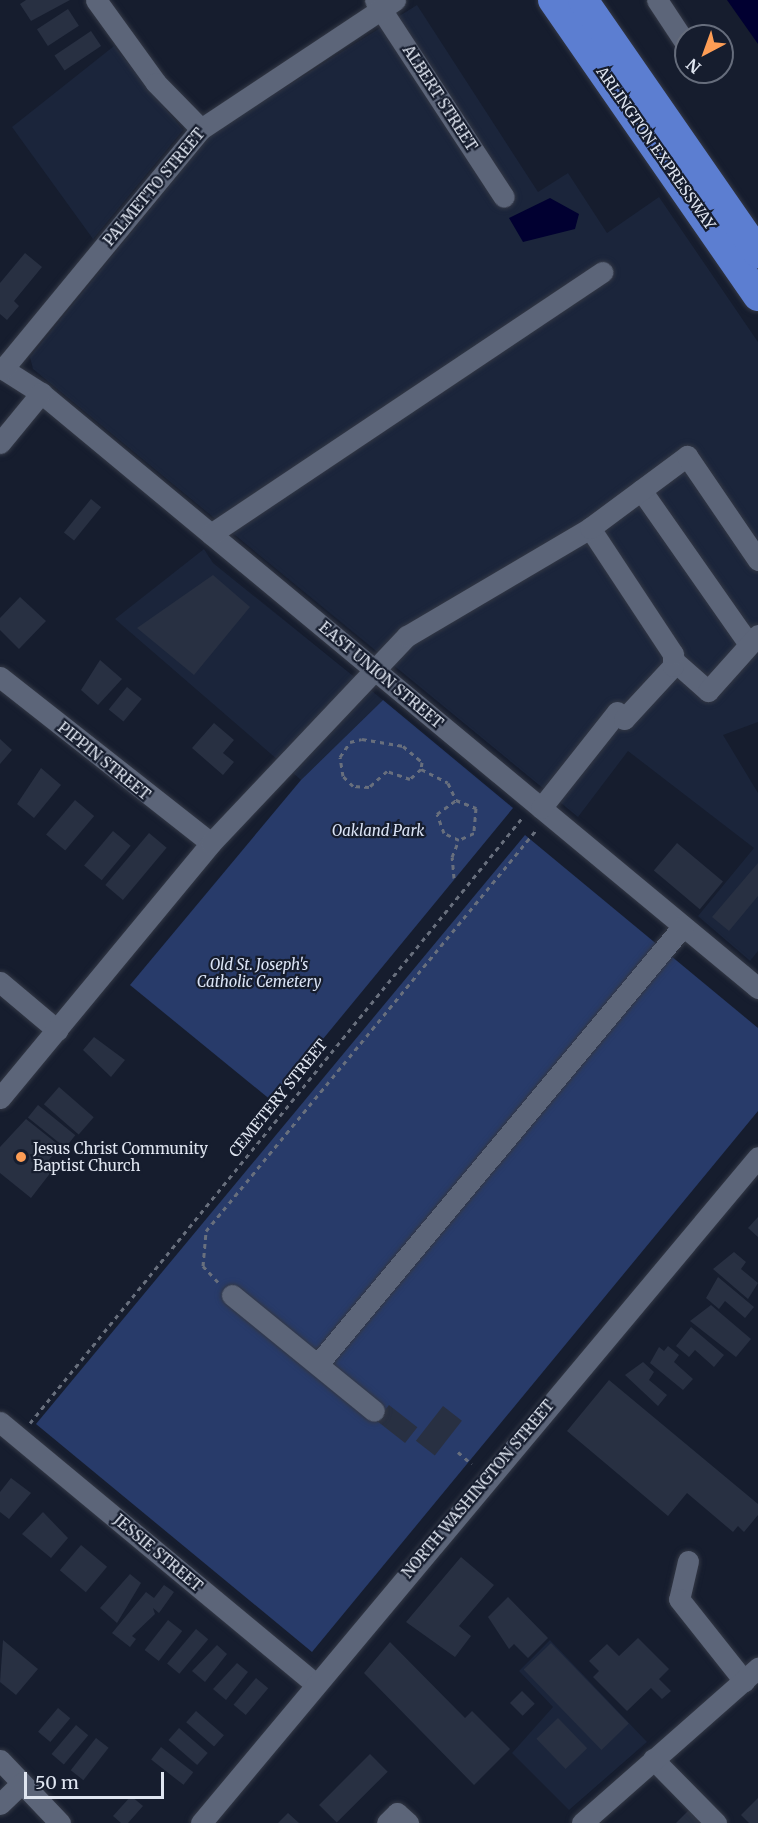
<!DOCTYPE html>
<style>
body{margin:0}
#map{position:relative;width:758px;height:1823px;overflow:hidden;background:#161d2e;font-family:Merriweather,serif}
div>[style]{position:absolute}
.built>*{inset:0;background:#1b253b}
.green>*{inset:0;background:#283b6a}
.water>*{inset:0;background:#010031}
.building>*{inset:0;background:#283042;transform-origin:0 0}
.path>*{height:3px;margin-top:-1.5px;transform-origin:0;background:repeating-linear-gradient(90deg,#686f7d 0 4.5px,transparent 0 9px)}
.roads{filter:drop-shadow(0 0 2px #333845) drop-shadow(0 0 2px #333845)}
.minor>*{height:21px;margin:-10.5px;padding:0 10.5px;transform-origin:10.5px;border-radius:10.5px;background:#5c6579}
.highway>*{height:30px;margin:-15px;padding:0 15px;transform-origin:15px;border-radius:15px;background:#5c7ed1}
.dots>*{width:16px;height:16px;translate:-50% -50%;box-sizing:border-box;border:3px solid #161d2e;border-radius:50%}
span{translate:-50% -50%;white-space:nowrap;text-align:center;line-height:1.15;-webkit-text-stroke:4.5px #161d2e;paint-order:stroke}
.street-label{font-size:15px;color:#dfe5f0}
.park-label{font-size:15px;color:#dbe4f6;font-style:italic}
.poi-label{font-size:15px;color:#dfe5f0}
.left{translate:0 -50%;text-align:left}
.north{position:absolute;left:674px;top:24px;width:60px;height:60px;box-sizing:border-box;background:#161d2e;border:2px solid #666d7c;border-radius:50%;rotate:221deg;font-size:16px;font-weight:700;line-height:24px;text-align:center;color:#dfe5f0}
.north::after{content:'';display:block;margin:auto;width:21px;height:27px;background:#fd9d55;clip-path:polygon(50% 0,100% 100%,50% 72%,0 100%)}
.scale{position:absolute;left:24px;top:1772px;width:140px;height:27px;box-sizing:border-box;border:3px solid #dfe5f0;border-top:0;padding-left:8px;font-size:18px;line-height:21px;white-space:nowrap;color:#dfe5f0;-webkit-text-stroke:4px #161d2e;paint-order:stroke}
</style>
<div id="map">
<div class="built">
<div style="clip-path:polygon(417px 5px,538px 192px,568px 173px,607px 233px,659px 197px,758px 342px,758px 722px,723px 735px,758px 793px,758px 951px,750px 961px,698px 916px,754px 848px,628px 751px,578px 817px,33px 369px,30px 357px,212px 133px)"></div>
<div style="clip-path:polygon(114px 46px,183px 130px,93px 239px,12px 127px)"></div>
<div style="clip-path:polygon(204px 549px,213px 563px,383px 700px,301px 780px,115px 619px)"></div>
<div style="clip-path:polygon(550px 1640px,647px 1742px,569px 1810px,512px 1753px,553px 1707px,519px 1671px)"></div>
</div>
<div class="green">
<div style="clip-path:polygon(383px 700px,513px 808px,272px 1101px,130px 985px,301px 780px)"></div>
<div style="clip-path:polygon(525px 835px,758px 1028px,758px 1111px,312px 1652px,36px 1424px)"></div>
</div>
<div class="water">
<div style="clip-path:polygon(727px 0,758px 0,758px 44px)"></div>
<div style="clip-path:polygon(550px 198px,579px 214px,575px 229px,523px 242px,509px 218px)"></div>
</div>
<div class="building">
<div style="clip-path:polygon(26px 0,70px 0,31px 21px,20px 4px)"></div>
<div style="left:68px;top:9px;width:20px;height:37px;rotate:57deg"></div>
<div style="left:91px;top:31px;width:18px;height:44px;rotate:56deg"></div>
<div style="clip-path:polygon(25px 253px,42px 267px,14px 301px,19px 306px,7px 320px,0 314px,0 283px)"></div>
<div style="left:91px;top:499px;width:13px;height:43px;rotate:39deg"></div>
<div style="clip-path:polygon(213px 575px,250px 607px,194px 675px,137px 628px)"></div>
<div style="clip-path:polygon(20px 597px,46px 621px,19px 649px,0 630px,0 618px)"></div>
<div style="clip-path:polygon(100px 660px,122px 679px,98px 705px,81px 690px)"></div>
<div style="left:127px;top:687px;width:19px;height:29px;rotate:39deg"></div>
<div style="clip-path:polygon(214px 723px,234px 740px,223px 753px,234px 762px,223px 775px,192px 748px)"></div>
<div style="clip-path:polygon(0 739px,12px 750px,0 764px)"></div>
<div style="clip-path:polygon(41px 768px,61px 785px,34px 818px,17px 804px)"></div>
<div style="left:75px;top:800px;width:25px;height:45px;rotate:40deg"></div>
<div style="left:113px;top:831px;width:23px;height:45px;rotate:40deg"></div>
<div style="left:149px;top:833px;width:23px;height:68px;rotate:40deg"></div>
<div style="left:677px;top:843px;width:60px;height:36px;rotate:40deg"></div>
<div style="clip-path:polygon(758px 863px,758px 896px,729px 931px,712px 917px)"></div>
<div style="clip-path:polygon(94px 1037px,125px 1060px,111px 1077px,83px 1050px)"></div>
<div style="left:59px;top:1087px;width:46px;height:23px;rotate:41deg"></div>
<div style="left:38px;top:1105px;width:48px;height:16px;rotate:39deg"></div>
<div style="clip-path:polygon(26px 1119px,60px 1146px,48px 1161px,55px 1167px,31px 1198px,0 1173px,0 1147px)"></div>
<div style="clip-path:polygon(758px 1217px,758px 1237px,748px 1228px)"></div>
<div style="clip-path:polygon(734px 1252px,746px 1262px,741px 1269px,758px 1283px,748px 1299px,713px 1269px)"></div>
<div style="clip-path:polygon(718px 1277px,754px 1307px,745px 1318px,725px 1301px,719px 1309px,706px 1298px)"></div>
<div style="clip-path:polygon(711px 1305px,751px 1339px,736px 1357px,690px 1321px)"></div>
<div style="clip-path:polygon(691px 1327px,724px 1355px,714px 1367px,695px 1350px,689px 1357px,676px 1346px)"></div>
<div style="clip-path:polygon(668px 1346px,679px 1355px,674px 1362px,693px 1379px,683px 1390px,650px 1363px,659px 1347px,664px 1351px)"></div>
<div style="clip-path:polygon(643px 1362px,654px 1372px,649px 1380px,667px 1395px,658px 1406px,625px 1375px)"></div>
<div style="clip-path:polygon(609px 1380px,758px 1504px,758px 1515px,744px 1532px,738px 1526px,733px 1532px,687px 1493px,668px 1516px,567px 1431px)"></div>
<div style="left:389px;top:1405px;width:36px;height:20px;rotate:38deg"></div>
<div style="left:443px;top:1406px;width:24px;height:44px;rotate:38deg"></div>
<div style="clip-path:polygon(11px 1478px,31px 1493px,9px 1519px,0 1512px,0 1492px)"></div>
<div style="clip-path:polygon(43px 1512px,68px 1538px,51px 1558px,22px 1534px)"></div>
<div style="left:81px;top:1545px;width:34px;height:33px;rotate:40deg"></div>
<div style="clip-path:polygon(461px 1557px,494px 1585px,459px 1626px,471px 1636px,455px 1657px,406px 1622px)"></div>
<div style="clip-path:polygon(130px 1574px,141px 1583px,117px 1623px,100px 1608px)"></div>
<div style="clip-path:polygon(164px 1585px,174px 1592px,159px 1613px,153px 1608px,155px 1614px,132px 1636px,136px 1639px,130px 1647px,112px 1633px,146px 1592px,154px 1598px)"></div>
<div style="clip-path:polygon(508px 1597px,548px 1638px,528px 1658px,514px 1644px,509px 1649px,488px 1617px)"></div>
<div style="left:168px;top:1620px;width:18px;height:38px;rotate:38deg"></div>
<div style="left:196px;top:1629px;width:16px;height:45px;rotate:40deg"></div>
<div style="clip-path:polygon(638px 1638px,669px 1669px,659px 1679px,671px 1691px,662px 1699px,651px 1688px,627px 1711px,593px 1677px,599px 1671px,589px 1661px,607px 1644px,619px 1656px)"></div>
<div style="clip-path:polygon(3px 1640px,38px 1669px,16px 1695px,0 1682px)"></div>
<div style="clip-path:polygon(390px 1642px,465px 1718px,472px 1711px,510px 1749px,474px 1785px,364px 1673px)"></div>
<div style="left:551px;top:1643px;width:112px;height:38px;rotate:46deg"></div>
<div style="clip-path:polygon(217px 1645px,227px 1654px,205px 1682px,192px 1671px)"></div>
<div style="clip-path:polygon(237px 1663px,248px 1672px,226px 1700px,213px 1689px)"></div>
<div style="left:256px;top:1678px;width:16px;height:35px;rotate:40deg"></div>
<div style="left:522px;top:1691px;width:18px;height:17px;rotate:45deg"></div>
<div style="left:58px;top:1708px;width:16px;height:31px;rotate:40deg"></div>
<div style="left:196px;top:1711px;width:37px;height:15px;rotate:41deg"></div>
<div style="left:558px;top:1718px;width:42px;height:30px;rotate:46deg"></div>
<div style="left:76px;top:1725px;width:16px;height:38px;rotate:40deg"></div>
<div style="left:179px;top:1728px;width:38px;height:16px;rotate:41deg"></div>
<div style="left:96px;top:1738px;width:16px;height:41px;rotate:38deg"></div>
<div style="left:161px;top:1747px;width:41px;height:16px;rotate:38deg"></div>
<div style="left:370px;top:1754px;width:25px;height:72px;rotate:45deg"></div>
<div style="clip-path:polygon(131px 1796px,143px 1806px,128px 1823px,121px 1823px,113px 1816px)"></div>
<div style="clip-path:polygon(758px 1798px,758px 1823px,749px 1823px,741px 1815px)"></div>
<div style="clip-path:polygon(689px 1810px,702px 1823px,676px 1823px)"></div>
<div style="clip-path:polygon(288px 1813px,299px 1823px,278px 1823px)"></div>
</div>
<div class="path">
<div style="left:362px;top:739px;width:42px;rotate:9.7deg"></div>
<div style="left:403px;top:746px;width:25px;rotate:40deg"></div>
<div style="left:422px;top:762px;width:7px;rotate:98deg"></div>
<div style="left:421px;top:769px;width:15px;rotate:138deg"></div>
<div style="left:410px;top:779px;width:24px;rotate:-161deg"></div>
<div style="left:387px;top:771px;width:24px;rotate:138deg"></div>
<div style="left:369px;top:787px;width:16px;rotate:-176deg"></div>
<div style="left:353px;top:786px;width:14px;rotate:-135deg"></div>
<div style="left:343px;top:776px;width:19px;rotate:-99deg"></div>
<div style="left:340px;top:757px;width:18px;rotate:-56deg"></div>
<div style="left:350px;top:742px;width:12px;rotate:-14deg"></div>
<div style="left:421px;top:769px;width:30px;rotate:27deg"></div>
<div style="left:448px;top:783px;width:19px;rotate:65deg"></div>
<div style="left:456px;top:800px;width:22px;rotate:22deg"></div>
<div style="left:476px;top:808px;width:25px;rotate:95deg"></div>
<div style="left:474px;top:833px;width:17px;rotate:155deg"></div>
<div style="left:459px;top:840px;width:17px;rotate:-155deg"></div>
<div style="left:444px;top:833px;width:20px;rotate:-110deg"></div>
<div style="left:437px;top:814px;width:24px;rotate:-36deg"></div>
<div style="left:454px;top:878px;width:21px;rotate:-95deg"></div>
<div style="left:452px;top:857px;width:18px;rotate:-68deg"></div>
<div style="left:218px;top:1282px;width:22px;rotate:-133deg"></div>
<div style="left:203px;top:1266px;width:35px;rotate:-85deg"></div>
<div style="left:206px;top:1231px;width:521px;rotate:-50.53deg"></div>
<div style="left:30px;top:1423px;width:780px;rotate:-50.88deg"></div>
<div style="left:458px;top:1452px;width:18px;rotate:41deg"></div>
</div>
<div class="roads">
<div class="minor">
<div style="left:96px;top:0;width:102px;rotate:54.1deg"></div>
<div style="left:156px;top:83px;width:64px;rotate:45.6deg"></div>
<div style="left:375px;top:0;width:235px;rotate:56.8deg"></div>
<div style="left:657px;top:0;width:53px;rotate:56.6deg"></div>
<div style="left:0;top:367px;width:49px;rotate:32.4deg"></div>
<div style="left:41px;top:393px;width:932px;rotate:39.69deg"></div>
<div style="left:3px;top:369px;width:311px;rotate:-50.5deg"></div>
<div style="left:201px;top:129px;width:233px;rotate:-33.6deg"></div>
<div style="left:0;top:443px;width:65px;rotate:-50.6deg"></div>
<div style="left:641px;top:490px;width:188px;rotate:55deg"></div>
<div style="left:211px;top:534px;width:471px;rotate:-33.8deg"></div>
<div style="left:673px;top:660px;width:47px;rotate:41.5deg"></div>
<div style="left:708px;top:691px;width:75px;rotate:-48.2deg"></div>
<div style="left:0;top:677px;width:268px;rotate:38.2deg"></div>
<div style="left:541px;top:808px;width:122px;rotate:-51.6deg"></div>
<div style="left:617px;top:712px;width:10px;rotate:45deg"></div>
<div style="left:624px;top:719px;width:72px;rotate:-47.2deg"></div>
<div style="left:673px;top:666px;width:12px;rotate:-90deg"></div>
<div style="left:673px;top:654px;width:151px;rotate:-123.4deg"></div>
<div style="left:0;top:982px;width:75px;rotate:40.1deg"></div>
<div style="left:0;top:1098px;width:331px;rotate:-50.4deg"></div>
<div style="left:211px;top:843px;width:285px;rotate:-46.6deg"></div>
<div style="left:407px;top:636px;width:212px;rotate:-30.5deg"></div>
<div style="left:590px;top:528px;width:121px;rotate:-36.6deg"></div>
<div style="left:687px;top:456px;width:126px;rotate:55.7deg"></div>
<div style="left:232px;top:1295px;width:183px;rotate:39.2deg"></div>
<div style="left:318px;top:1364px;width:570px;rotate:-50.19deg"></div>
<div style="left:0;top:1422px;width:410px;rotate:39.7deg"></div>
<div style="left:688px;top:1561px;width:39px;rotate:103deg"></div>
<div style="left:679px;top:1599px;width:105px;rotate:51.6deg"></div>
<div style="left:653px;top:1759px;width:90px;rotate:45.5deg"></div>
<div style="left:0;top:1760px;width:87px;rotate:46.4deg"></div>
<div style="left:0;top:1804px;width:30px;rotate:-44deg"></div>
<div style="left:201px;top:1823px;width:868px;rotate:-50.09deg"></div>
<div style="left:387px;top:1823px;width:14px;rotate:-45deg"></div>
<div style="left:397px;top:1813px;width:15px;rotate:42deg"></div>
<div style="left:582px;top:1823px;width:235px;rotate:-41.4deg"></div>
</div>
<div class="highway">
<div style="left:553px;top:0;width:360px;rotate:55.3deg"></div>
<div style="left:583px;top:0;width:308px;rotate:55.3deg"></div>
</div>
</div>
<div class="dots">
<div style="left:21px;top:1157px;background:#fd9d55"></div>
</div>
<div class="street-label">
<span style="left:440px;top:98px;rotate:57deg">ALBERT STREET</span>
<span style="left:656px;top:148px;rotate:55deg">ARLINGTON EXPRESSWAY</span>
<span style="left:154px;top:187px;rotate:-50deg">PALMETTO STREET</span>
<span style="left:381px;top:675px;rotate:40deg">EAST UNION STREET</span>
<span style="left:104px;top:761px;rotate:39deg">PIPPIN STREET</span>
<span style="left:278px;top:1098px;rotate:-51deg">CEMETERY STREET</span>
<span style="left:478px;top:1489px;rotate:-50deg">NORTH WASHINGTON STREET</span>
<span style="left:158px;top:1553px;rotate:40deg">JESSIE STREET</span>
</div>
<div class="park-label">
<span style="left:378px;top:831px">Oakland Park</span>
<span style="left:259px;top:973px">Old St. Joseph's<br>Catholic Cemetery</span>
</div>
<div class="poi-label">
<span class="left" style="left:33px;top:1157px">Jesus Christ Community<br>Baptist Church</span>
</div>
<div class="north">N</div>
<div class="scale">50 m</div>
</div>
